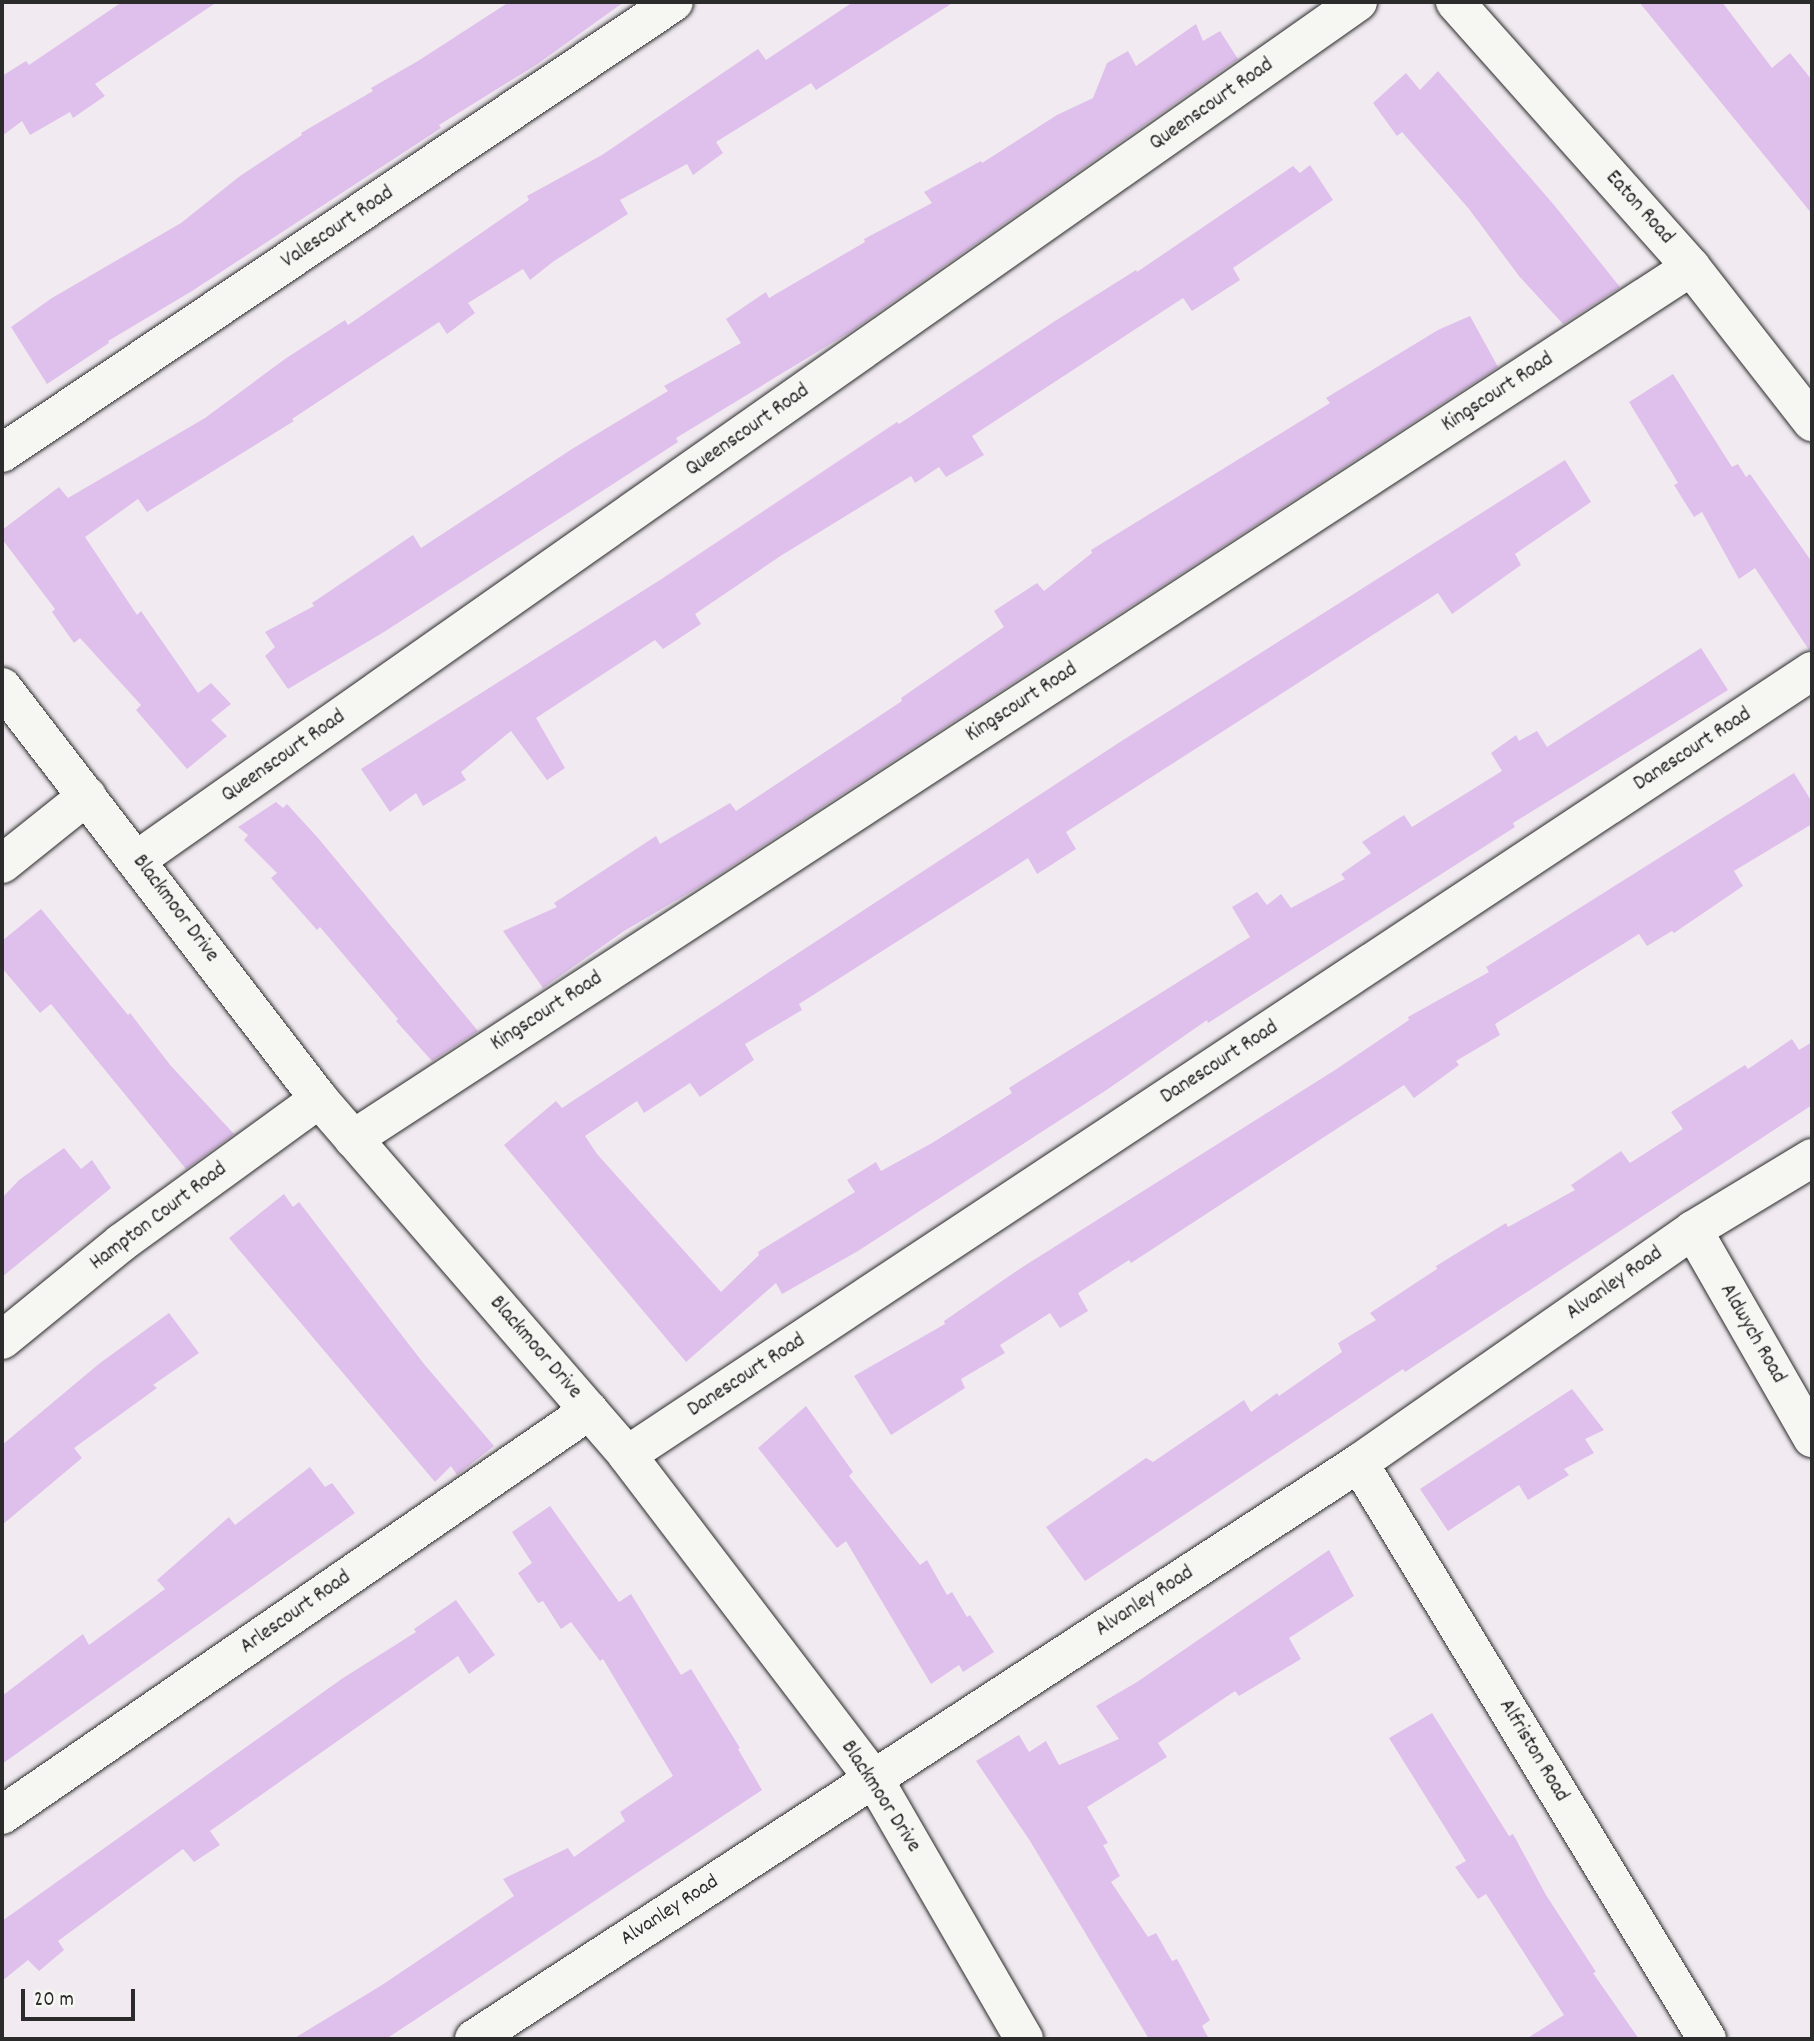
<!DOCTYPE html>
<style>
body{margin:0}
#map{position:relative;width:1814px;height:2041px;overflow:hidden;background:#f1ebf1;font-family:Dekko,sans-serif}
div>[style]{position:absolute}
.building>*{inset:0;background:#dfbfeb}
.roads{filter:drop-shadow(0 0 2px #2b2b2b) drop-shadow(0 0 2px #2b2b2b)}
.street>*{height:38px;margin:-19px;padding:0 19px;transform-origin:19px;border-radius:19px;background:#f6f6f2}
span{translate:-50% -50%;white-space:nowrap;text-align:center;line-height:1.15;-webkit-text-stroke:7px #f6f6f2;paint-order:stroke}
.street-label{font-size:21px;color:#2b2b2b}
.frame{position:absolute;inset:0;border:4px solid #2b2b2b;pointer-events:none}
.scale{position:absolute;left:21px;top:1989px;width:114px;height:32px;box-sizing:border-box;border:4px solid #2b2b2b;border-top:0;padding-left:9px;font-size:21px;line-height:24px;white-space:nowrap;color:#2b2b2b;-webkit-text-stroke:5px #f6f6f2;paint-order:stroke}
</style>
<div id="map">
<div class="building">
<div style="clip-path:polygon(122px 2px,217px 2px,95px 84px,105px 96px,73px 118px,70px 112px,30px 135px,22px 121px,2px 136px,2px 76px,26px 61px,29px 65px)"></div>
<div style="clip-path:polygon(509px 2px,624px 2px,536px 65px,439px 125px,441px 128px,192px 291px,108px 341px,109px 343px,47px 384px,11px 327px,52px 298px,181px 223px,240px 176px,302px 135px,301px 133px,373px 91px,371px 88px,418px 61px)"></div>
<div style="clip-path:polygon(853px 2px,954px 2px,816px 90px,811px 83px,716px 142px,723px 153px,693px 175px,687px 164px,620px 200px,628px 214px,554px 261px,530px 280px,523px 269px,468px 303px,475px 313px,447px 334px,439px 322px,292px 419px,294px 421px,147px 512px,138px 499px,85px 537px,137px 615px,141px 611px,198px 693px,211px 683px,231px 704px,211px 720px,227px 736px,187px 769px,136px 710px,141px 705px,80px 638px,74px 643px,52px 612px,55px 609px,2px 539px,2px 530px,59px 487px,68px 498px,205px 418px,285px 359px,345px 320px,348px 325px,529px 200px,527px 196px,602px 155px,758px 49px,766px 60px)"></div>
<div style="clip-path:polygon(1639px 2px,1722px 2px,1772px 68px,1790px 53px,1812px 80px,1812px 214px)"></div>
<div style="clip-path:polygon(1196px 24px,1203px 41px,1220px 31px,1238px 59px,850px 332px,676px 438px,678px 442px,384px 632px,288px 689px,265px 656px,275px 647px,265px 632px,314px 606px,312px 603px,413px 535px,421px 548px,572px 449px,668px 391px,664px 386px,741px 343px,726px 319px,766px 292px,769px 298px,865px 242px,864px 239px,932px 203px,924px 192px,981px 161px,982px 163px,1057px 115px,1093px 98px,1107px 63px,1128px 51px,1136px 66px)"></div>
<div style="clip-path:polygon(1438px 71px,1554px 205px,1620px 287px,1563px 324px,1519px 276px,1469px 209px,1402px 132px,1397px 136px,1373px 103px,1406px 73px,1420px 90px)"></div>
<div style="clip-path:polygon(1310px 165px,1333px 200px,1233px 268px,1240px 280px,1192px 311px,1183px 298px,972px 436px,984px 455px,946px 477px,939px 467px,915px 483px,911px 476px,782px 555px,695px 614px,701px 624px,663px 649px,655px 640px,536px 718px,565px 768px,547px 780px,511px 731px,461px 772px,466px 780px,423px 806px,416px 793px,390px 812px,361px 769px,660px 580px,897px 422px,899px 424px,1055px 321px,1136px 270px,1137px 272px,1293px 166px,1300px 173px)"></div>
<div style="clip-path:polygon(1470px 316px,1498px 367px,704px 884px,624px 931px,543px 988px,503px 931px,557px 907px,554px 903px,656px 836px,660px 844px,730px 803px,736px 811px,902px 701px,901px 698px,1004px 627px,994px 611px,1037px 583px,1044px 591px,1092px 553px,1091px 550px,1330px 403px,1326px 398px,1438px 330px)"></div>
<div style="clip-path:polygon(1673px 374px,1732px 467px,1738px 464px,1746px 477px,1750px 474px,1812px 562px,1812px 649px,1809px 650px,1755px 568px,1739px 579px,1702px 512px,1694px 517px,1674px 485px,1678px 483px,1629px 402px)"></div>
<div style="clip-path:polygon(1565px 460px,1591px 502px,1515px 554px,1521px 565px,1452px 614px,1438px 593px,1066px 832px,1076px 849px,1037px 874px,1028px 858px,799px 1004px,802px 1010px,745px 1044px,754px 1060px,700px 1097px,690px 1083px,644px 1113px,637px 1101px,585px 1136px,597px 1154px,721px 1292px,759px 1255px,758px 1252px,855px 1192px,847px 1180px,876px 1162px,881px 1171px,932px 1143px,1012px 1093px,1009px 1088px,1250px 937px,1232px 907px,1257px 892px,1267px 905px,1281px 894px,1291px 908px,1345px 879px,1341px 874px,1371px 853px,1362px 842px,1404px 815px,1412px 827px,1502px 771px,1491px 753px,1516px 735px,1519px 741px,1537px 731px,1547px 747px,1701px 648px,1728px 690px,1513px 823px,1515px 827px,1208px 1023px,1207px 1020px,1108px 1089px,858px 1251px,782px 1294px,776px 1283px,686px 1362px,504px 1145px,556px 1101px,562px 1108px,1120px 742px)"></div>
<div style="clip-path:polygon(1794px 773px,1812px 802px,1812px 824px,1734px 871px,1743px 886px,1674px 933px,1672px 931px,1647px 946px,1639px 934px,1495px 1024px,1500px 1035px,1456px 1061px,1459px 1065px,1414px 1098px,1404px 1085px,1131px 1263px,1129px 1260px,1078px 1293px,1088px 1311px,1060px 1328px,1050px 1313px,1000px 1345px,1005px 1353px,961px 1379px,965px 1388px,891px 1435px,854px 1376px,945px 1324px,944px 1321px,1021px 1268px,1335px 1070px,1409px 1020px,1408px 1017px,1489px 972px,1486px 967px)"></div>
<div style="clip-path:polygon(276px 802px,283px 808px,287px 804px,318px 838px,478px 1031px,432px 1061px,396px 1021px,398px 1019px,320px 927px,317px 930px,271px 878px,277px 873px,244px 840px,248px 835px,238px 827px)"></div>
<div style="clip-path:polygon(41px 909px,128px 1015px,130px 1013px,171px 1066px,234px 1134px,186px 1169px,51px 1004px,40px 1013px,2px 968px,2px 941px)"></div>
<div style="clip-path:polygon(1792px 1039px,1799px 1050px,1812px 1042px,1812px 1105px,1405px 1372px,1403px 1369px,1085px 1581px,1046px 1527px,1146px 1458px,1153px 1462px,1244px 1400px,1251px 1412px,1277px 1393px,1279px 1396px,1342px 1352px,1338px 1343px,1376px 1320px,1370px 1313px,1437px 1269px,1436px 1266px,1506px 1223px,1508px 1227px,1575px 1190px,1571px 1185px,1621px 1151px,1630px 1163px,1683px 1129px,1671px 1112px,1745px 1065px,1748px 1069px)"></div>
<div style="clip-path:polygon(64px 1148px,81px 1169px,92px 1160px,111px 1188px,2px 1277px,2px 1198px,19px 1180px)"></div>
<div style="clip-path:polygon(284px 1194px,293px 1207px,299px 1202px,424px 1364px,494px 1446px,457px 1475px,451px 1466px,435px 1482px,229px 1238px)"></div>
<div style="clip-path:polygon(169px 1313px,199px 1353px,153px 1385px,157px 1388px,74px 1448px,82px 1458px,2px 1525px,2px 1445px,100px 1363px)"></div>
<div style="clip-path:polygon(1572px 1389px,1604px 1430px,1585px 1439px,1594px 1453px,1564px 1469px,1569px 1475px,1528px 1500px,1519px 1485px,1448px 1531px,1420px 1489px)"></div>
<div style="clip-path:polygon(806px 1406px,853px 1472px,849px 1476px,920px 1565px,927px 1560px,947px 1595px,952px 1592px,967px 1617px,970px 1615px,994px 1652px,963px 1672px,959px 1665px,931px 1684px,846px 1541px,837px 1548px,758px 1448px)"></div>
<div style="clip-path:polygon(310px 1467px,325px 1487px,332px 1483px,355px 1513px,2px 1764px,2px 1696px,83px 1634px,89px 1645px,165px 1589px,157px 1580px,229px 1517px,235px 1525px)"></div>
<div style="clip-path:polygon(550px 1506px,619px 1602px,631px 1594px,681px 1675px,691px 1669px,740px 1748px,738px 1749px,762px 1790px,386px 2039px,293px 2039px,382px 1985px,514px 1896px,503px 1879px,568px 1848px,574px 1857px,625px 1821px,620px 1812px,673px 1776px,603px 1659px,600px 1661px,571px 1622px,561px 1629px,543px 1601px,538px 1603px,518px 1573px,532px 1563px,512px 1532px)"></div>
<div style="clip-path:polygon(1329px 1550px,1354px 1596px,1289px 1638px,1301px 1659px,1239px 1696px,1235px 1691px,1158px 1743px,1167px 1757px,1087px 1807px,1108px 1843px,1103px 1845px,1120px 1876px,1111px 1882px,1148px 1937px,1156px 1933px,1172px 1961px,1177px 1959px,1210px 2020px,1202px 2026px,1209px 2039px,1149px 2039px,1030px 1841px,976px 1761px,1019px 1735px,1029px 1752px,1046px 1741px,1059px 1765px,1119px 1739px,1096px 1706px,1137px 1682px)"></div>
<div style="clip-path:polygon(456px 1600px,495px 1655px,469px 1674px,458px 1656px,210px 1831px,220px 1845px,194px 1862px,183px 1849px,58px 1941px,64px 1950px,39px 1971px,28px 1960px,2px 1981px,2px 1921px,343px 1678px,416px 1632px,414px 1629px)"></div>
<div style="clip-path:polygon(1432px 1713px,1509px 1836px,1513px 1834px,1546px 1895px,1596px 1972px,1593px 1973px,1639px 2039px,1526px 2039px,1564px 2015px,1486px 1894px,1478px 1899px,1455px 1867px,1466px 1861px,1389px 1738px)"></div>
</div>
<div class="roads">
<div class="street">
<div style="left:1455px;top:2px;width:355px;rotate:48.3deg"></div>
<div style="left:1691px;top:267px;width:197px;rotate:52deg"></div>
<div style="left:2px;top:453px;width:809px;rotate:-33.87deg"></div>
<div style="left:2px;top:687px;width:520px;rotate:52.42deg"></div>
<div style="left:319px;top:1099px;width:471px;rotate:49.1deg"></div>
<div style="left:627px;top:1455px;width:407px;rotate:52.7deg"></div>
<div style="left:874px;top:1779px;width:300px;rotate:60deg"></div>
<div style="left:138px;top:859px;width:1491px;rotate:-35.09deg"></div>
<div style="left:2px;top:864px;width:109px;rotate:-38.7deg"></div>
<div style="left:353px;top:1139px;width:1597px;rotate:-33.09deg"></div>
<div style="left:1693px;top:1230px;width:240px;rotate:60.2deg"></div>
<div style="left:2px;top:1340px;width:154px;rotate:-39.2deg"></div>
<div style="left:121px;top:1243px;width:245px;rotate:-36deg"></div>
<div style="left:627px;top:1455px;width:1421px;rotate:-33.49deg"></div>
<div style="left:1359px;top:1463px;width:673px;rotate:58.86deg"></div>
<div style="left:2px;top:1815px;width:713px;rotate:-34.54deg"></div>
<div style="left:474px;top:2039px;width:1056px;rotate:-33.06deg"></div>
<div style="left:1359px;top:1463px;width:407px;rotate:-34.9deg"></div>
<div style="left:1693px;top:1230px;width:139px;rotate:-31.2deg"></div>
</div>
</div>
<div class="street-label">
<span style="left:1212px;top:105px;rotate:-35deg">Queenscourt Road</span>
<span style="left:1639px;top:208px;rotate:48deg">Eaton Road</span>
<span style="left:338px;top:228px;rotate:-34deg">Valescourt Road</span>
<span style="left:1498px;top:393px;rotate:-33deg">Kingscourt Road</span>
<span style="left:748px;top:431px;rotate:-35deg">Queenscourt Road</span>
<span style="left:1022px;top:703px;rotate:-33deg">Kingscourt Road</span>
<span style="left:1693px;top:750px;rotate:-33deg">Danescourt Road</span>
<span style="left:284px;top:757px;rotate:-35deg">Queenscourt Road</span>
<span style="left:175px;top:909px;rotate:53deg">Blackmoor Drive</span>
<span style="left:547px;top:1012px;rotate:-33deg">Kingscourt Road</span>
<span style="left:1220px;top:1063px;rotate:-33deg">Danescourt Road</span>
<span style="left:159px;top:1217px;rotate:-37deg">Hampton Court Road</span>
<span style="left:1615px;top:1284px;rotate:-35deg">Alvanley Road</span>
<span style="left:1752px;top:1334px;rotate:60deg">Aldwych Road</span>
<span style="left:535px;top:1348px;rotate:49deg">Blackmoor Drive</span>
<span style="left:747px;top:1376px;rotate:-33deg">Danescourt Road</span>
<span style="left:1145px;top:1602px;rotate:-33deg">Alvanley Road</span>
<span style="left:296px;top:1613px;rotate:-35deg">Arlescourt Road</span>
<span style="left:1533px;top:1751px;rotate:59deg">Alfriston Road</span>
<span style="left:880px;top:1797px;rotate:57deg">Blackmoor Drive</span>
<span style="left:670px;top:1911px;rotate:-33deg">Alvanley Road</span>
</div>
<div class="frame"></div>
<div class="scale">20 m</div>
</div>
